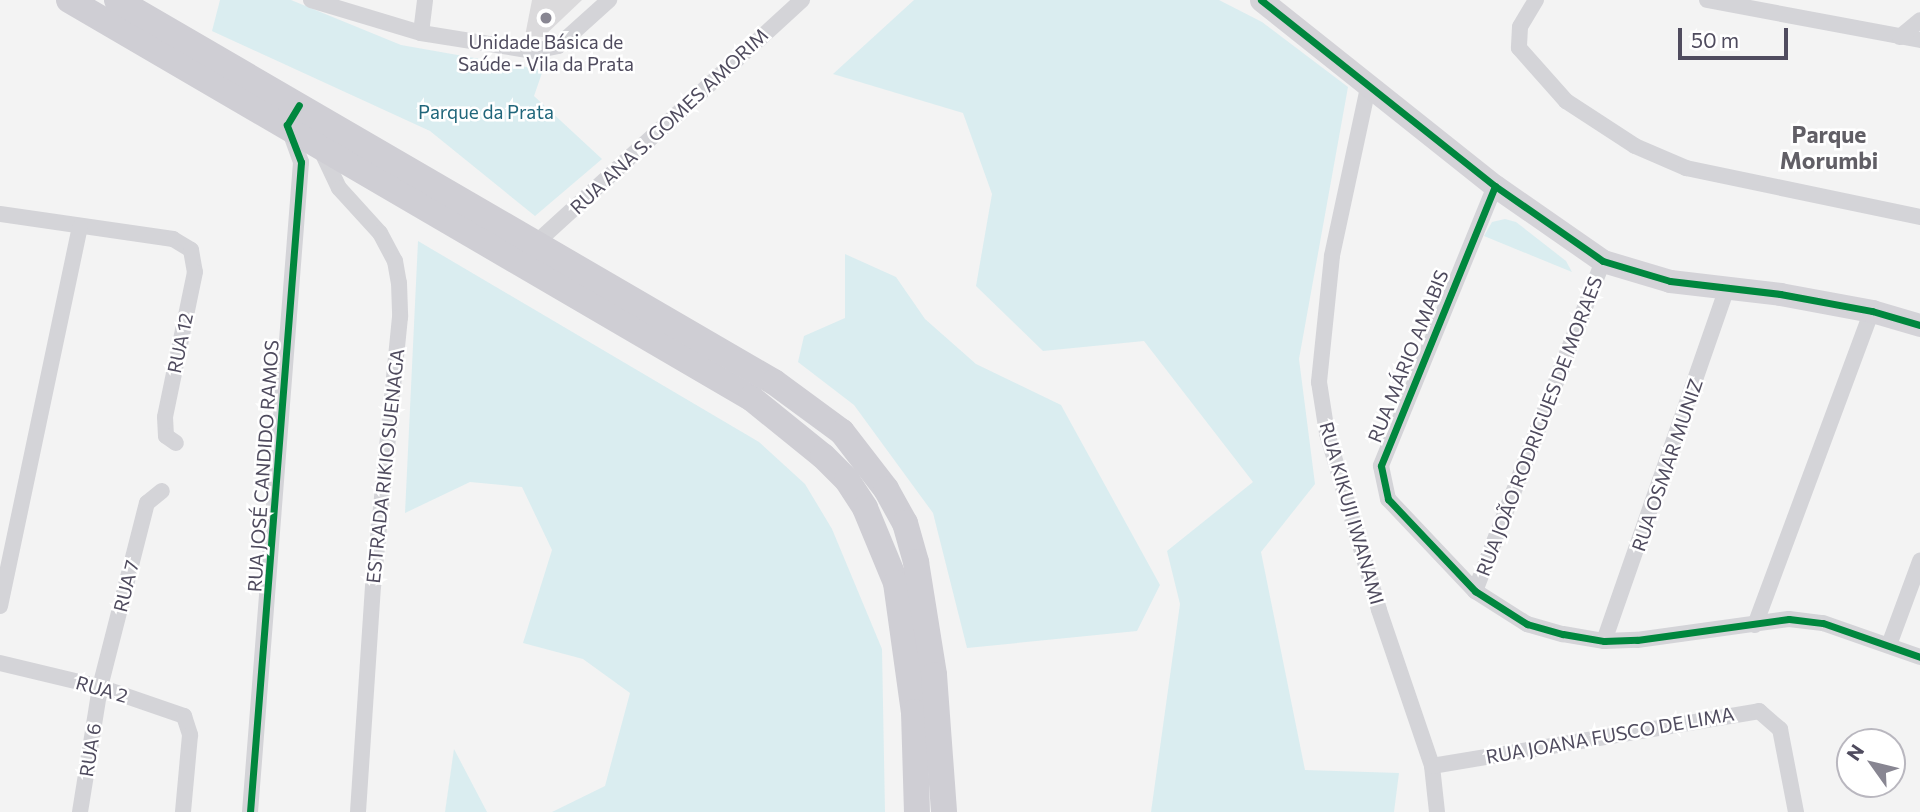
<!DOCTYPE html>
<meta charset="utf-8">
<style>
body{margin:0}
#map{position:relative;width:1920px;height:812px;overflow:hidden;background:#f3f3f3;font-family:Commissioner,sans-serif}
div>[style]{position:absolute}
.green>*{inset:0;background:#daedf0}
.building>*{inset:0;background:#dbdadc}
.street>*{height:16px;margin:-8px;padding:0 8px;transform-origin:8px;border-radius:8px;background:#d4d4d8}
.secondary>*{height:23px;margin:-11.5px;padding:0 11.5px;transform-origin:11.5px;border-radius:11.5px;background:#d4d3d8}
.primary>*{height:26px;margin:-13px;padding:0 13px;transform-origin:13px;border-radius:13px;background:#cfced4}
.cycleway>*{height:7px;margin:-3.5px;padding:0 3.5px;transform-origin:3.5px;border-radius:3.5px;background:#00873e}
.dots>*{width:19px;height:19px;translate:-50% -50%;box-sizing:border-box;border:4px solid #fff;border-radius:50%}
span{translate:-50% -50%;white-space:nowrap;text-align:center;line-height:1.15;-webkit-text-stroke:5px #fff;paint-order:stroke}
.poi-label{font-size:19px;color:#4f4b5e}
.park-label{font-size:19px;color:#20667b}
.street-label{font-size:19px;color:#4f4b5e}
.quarter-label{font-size:23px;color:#615f66;font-weight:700}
.north{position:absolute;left:1836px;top:728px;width:70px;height:70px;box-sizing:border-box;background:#fff;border:2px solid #b9b7bf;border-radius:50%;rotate:304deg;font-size:19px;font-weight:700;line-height:28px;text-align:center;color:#4f4b5e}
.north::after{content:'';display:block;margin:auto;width:24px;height:32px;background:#888692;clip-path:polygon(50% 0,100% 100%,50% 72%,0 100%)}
.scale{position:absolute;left:1678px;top:28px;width:110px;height:32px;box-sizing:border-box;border:4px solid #4f4b5e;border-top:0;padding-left:9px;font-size:21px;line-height:24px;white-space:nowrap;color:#4f4b5e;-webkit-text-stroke:5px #fff;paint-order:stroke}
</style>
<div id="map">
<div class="green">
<div style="clip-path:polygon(220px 0,291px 0,401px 45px,543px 70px,534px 96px,602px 159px,535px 216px,430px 131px,212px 31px)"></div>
<div style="clip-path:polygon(914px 0,1219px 0,1262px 22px,1348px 87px,1299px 359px,1315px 484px,1261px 552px,1305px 770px,1399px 773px,1394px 812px,1151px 812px,1180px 604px,1167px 551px,1253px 482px,1144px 341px,1043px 351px,976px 286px,992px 194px,963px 113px,833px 74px)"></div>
<div style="clip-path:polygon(1505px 219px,1516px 222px,1566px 261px,1572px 272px,1484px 236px,1492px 222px)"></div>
<div style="clip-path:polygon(418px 241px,759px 442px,805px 484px,832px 529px,882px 649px,885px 812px,552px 812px,605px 786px,630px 693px,583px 659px,523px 643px,552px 550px,522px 487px,470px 482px,405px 513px)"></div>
<div style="clip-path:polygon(845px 254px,896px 277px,925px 319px,976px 364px,1061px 405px,1160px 585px,1137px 631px,967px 648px,933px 513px,854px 405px,798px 362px,804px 336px,845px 318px)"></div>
<div style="clip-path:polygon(454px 749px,487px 812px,445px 812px)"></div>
</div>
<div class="building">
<div style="clip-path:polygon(532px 0,582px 0,543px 37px,525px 36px)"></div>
</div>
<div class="street">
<div style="left:311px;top:0;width:115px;rotate:16.7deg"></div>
<div style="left:421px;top:33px;width:114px;rotate:9.1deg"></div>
<div style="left:534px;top:51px;width:25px;rotate:-12deg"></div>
<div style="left:558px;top:46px;width:69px;rotate:-42deg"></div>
<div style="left:1536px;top:0;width:31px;rotate:121deg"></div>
<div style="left:1520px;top:27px;width:21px;rotate:93deg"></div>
<div style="left:1519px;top:48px;width:71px;rotate:48.4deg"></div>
<div style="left:1566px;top:101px;width:82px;rotate:33.1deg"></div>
<div style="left:1635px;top:146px;width:56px;rotate:23.3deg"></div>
<div style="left:1686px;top:168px;width:239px;rotate:11.8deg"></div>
<div style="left:1707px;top:0;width:217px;rotate:10.6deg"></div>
<div style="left:421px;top:33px;width:33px;rotate:-83deg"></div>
<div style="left:1900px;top:37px;width:26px;rotate:-40deg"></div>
<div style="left:1369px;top:83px;width:177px;rotate:102.1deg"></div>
<div style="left:1332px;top:256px;width:127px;rotate:95.9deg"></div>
<div style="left:1319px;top:382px;width:52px;rotate:81.1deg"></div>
<div style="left:1327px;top:433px;width:184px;rotate:73.6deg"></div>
<div style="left:1379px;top:610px;width:165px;rotate:71.2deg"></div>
<div style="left:1432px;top:766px;width:46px;rotate:83.8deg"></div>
<div style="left:321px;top:150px;width:42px;rotate:64.7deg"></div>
<div style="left:339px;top:188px;width:61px;rotate:47.7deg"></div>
<div style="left:380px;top:233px;width:32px;rotate:62deg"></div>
<div style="left:395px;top:261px;width:22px;rotate:80deg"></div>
<div style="left:399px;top:283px;width:34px;rotate:88deg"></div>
<div style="left:400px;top:317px;width:270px;rotate:95.7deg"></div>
<div style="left:373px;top:586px;width:226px;rotate:93.8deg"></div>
<div style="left:1495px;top:186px;width:302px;rotate:112.2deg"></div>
<div style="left:1381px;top:466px;width:34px;rotate:78deg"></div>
<div style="left:1388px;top:499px;width:127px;rotate:46.6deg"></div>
<div style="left:1475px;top:591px;width:62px;rotate:32.4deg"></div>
<div style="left:1527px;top:624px;width:37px;rotate:16deg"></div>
<div style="left:1563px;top:634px;width:42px;rotate:9.7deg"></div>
<div style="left:1604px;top:641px;width:33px;rotate:-2deg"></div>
<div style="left:1637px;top:640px;width:153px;rotate:-7.9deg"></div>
<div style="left:1789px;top:619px;width:34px;rotate:7deg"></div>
<div style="left:1823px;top:623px;width:103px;rotate:19.3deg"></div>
<div style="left:0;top:214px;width:175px;rotate:8.2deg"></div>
<div style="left:173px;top:239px;width:21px;rotate:31deg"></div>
<div style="left:191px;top:250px;width:22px;rotate:80deg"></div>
<div style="left:195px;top:272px;width:148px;rotate:101.7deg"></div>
<div style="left:165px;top:417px;width:19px;rotate:87deg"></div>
<div style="left:166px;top:436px;width:12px;rotate:35deg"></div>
<div style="left:537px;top:242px;width:359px;rotate:-42.4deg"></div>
<div style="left:1475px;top:591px;width:354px;rotate:-68.8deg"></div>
<div style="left:0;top:606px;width:388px;rotate:-78.1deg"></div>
<div style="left:1755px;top:625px;width:335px;rotate:-69.6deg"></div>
<div style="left:1604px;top:641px;width:374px;rotate:-70.8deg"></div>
<div style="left:1889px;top:645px;width:90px;rotate:-69.7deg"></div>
<div style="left:0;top:663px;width:103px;rotate:13.5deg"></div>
<div style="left:100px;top:687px;width:89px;rotate:19deg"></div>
<div style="left:184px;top:716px;width:20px;rotate:72deg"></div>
<div style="left:190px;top:735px;width:77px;rotate:95.2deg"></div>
<div style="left:1432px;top:766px;width:332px;rotate:-9.5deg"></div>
<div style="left:1759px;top:711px;width:28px;rotate:41deg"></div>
<div style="left:1780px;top:729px;width:85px;rotate:79.1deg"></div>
<div style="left:80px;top:812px;width:127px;rotate:-80.9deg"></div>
<div style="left:100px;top:687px;width:190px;rotate:-75.7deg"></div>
<div style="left:147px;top:503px;width:19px;rotate:-39deg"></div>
<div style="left:250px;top:812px;width:652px;rotate:-85.51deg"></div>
<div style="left:301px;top:162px;width:35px;rotate:-110deg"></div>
</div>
<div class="secondary">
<div style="left:1261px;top:0;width:299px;rotate:38.5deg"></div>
<div style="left:1495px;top:186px;width:131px;rotate:34.8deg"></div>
<div style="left:1603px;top:261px;width:70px;rotate:16.6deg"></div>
<div style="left:1670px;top:281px;width:111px;rotate:6.7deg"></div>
<div style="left:1780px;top:294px;width:94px;rotate:10.5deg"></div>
<div style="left:1872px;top:311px;width:50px;rotate:16.3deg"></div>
</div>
<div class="primary">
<div style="left:69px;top:0;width:790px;rotate:30.27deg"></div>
<div style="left:751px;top:398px;width:92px;rotate:38.9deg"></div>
<div style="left:823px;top:456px;width:34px;rotate:45deg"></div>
<div style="left:847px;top:480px;width:33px;rotate:57deg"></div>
<div style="left:865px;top:508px;width:81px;rotate:67.5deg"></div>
<div style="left:896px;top:583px;width:130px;rotate:82.1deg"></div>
<div style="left:914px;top:712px;width:100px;rotate:88.3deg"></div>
<div style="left:117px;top:0;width:760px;rotate:30.18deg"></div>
<div style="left:774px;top:382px;width:84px;rotate:36.3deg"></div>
<div style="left:842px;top:432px;width:72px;rotate:52.3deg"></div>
<div style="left:886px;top:489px;width:39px;rotate:61deg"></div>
<div style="left:905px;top:523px;width:41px;rotate:74.2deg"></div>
<div style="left:916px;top:562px;width:114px;rotate:80.9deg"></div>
<div style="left:934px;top:675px;width:137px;rotate:85.8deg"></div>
</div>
<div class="cycleway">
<div style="left:1261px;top:0;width:299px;rotate:38.5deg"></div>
<div style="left:1495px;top:186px;width:131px;rotate:34.8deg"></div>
<div style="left:1603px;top:261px;width:70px;rotate:16.6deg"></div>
<div style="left:1670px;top:281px;width:111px;rotate:6.7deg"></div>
<div style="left:1780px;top:294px;width:94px;rotate:10.5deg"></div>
<div style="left:1872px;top:311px;width:50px;rotate:16.3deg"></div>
<div style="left:1495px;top:186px;width:302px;rotate:112.2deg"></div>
<div style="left:1381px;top:466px;width:34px;rotate:78deg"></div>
<div style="left:1388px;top:499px;width:127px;rotate:46.6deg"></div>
<div style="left:1475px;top:591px;width:62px;rotate:32.4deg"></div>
<div style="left:1527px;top:624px;width:37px;rotate:16deg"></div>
<div style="left:1563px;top:634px;width:42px;rotate:9.7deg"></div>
<div style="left:1604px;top:641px;width:33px;rotate:-2deg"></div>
<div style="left:1637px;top:640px;width:153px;rotate:-7.9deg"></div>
<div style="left:1789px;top:619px;width:34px;rotate:7deg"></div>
<div style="left:1823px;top:623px;width:103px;rotate:19.3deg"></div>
<div style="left:250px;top:812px;width:652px;rotate:-85.51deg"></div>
<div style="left:301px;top:162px;width:40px;rotate:-111deg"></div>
<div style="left:287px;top:125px;width:23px;rotate:-59deg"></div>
</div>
<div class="dots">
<div style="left:546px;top:18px;background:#888692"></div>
</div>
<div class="poi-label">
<span style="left:546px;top:53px">Unidade Básica de<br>Saúde - Vila da Prata</span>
</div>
<div class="park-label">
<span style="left:486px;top:112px">Parque da Prata</span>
</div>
<div class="street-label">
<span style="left:669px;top:121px;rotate:-43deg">RUA ANA S. GOMES AMORIM</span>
<span style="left:180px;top:343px;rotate:-78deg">RUA 12</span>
<span style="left:1408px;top:356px;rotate:-68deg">RUA MÁRIO AMABIS</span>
<span style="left:1539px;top:426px;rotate:-69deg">RUA JOÃO RODRIGUES DE MORAES</span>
<span style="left:1667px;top:465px;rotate:-71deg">RUA OSMAR MUNIZ</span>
<span style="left:263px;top:466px;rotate:-86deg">RUA JOSÉ CANDIDO RAMOS</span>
<span style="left:385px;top:466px;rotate:-84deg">ESTRADA RIKIO SUENAGA</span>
<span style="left:1352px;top:513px;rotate:74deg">RUA KIKUJI IWANAMI</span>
<span style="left:126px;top:586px;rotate:-76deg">RUA 7</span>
<span style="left:102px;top:689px;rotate:16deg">RUA 2</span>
<span style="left:1610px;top:735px;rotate:-10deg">RUA JOANA FUSCO DE LIMA</span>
<span style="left:90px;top:750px;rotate:-81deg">RUA 6</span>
</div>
<div class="quarter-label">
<span style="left:1829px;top:147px">Parque<br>Morumbi</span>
</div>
<div class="north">N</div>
<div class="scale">50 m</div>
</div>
